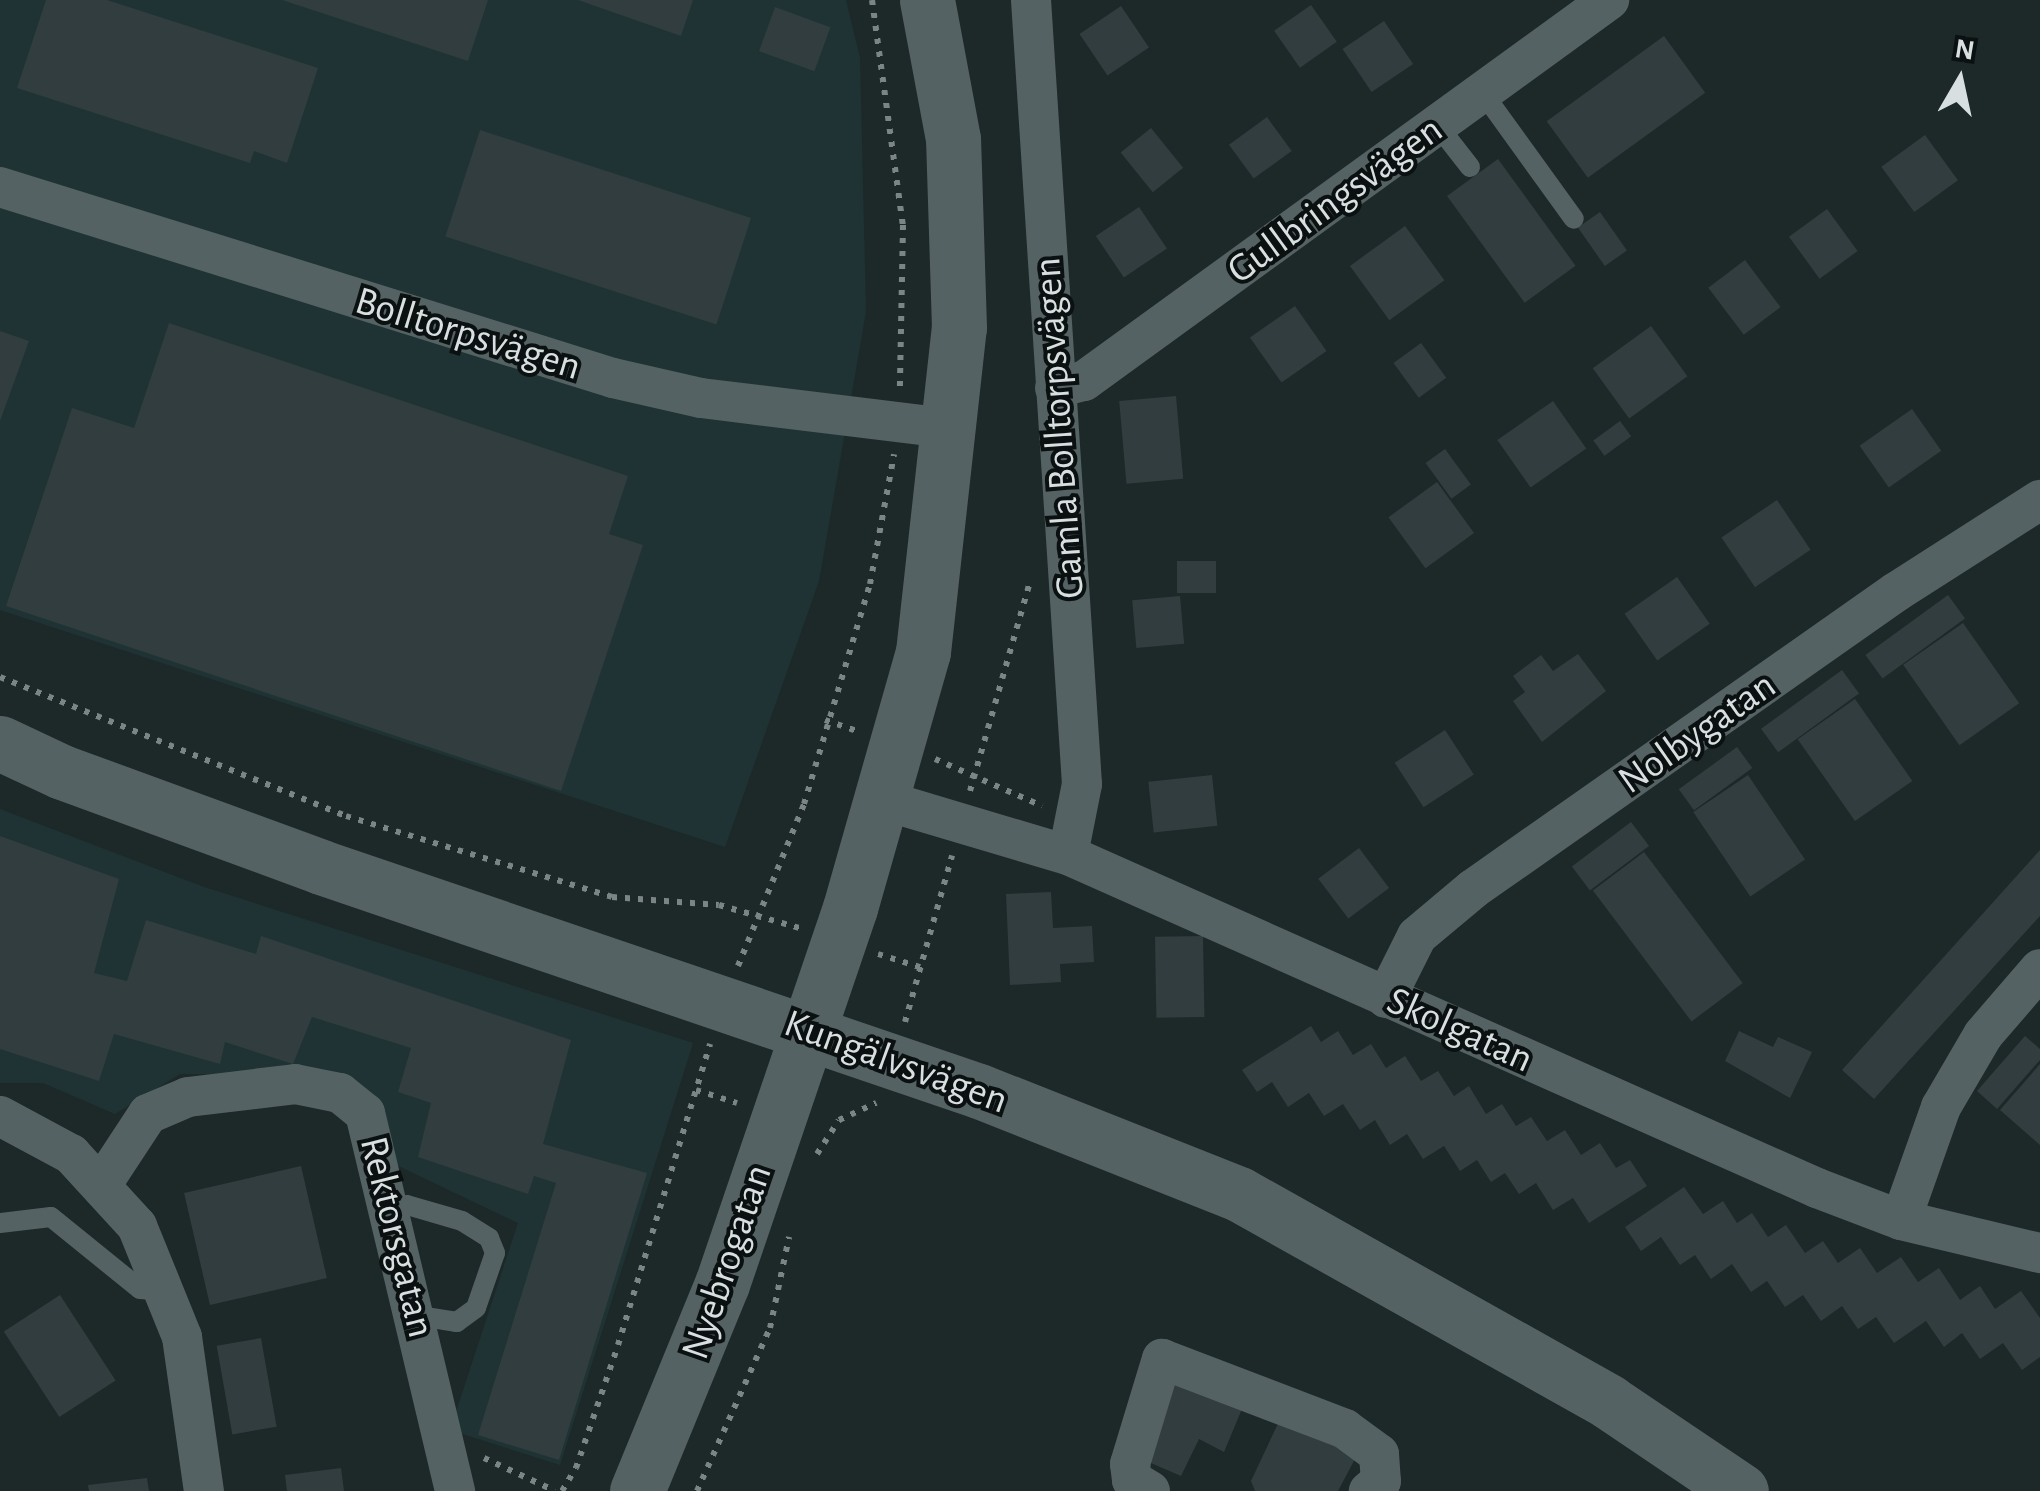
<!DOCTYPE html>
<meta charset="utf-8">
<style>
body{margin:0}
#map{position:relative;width:2040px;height:1491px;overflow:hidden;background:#1d2829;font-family:"Alegreya Sans",sans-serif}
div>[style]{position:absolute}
.built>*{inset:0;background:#1f3334}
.building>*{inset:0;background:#313d3e;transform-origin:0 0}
.path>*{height:6px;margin-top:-3px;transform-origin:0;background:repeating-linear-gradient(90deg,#7c8586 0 5px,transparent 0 13px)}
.lane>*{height:20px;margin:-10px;padding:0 10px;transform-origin:10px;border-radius:10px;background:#556263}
.street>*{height:40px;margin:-20px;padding:0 20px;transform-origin:20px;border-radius:20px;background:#556263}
.secondary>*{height:55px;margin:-27.5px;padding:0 27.5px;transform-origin:27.5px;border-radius:27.5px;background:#556263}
span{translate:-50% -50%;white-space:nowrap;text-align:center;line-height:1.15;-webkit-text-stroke:8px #0b1010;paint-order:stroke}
.street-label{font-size:40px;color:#d8dfe0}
.north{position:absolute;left:1910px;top:30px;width:100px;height:100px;-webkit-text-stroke:8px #0b1010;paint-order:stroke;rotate:9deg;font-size:28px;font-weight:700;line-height:40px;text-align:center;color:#d8dfe0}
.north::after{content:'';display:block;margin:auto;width:35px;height:45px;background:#d8dfe0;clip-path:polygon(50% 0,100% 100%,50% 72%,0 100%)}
</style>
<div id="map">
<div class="built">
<div style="clip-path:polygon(0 0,846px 0,860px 58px,866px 312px,819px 581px,725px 847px,0 610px)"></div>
<div style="clip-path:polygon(0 809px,201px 886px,693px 1043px,560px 1465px,450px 1430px,518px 1223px,386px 1160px,295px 1075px,180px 1074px,115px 1114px,43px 1083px,0 1083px)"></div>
</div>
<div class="building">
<div style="clip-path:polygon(46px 0,107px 0,318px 68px,287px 163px,254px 151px,250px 163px,17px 88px)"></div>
<div style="clip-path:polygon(282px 0,488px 0,468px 61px)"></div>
<div style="clip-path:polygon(578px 0,693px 0,681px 36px)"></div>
<div style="left:1311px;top:5px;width:45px;height:45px;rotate:55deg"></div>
<div style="left:1121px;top:6px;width:50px;height:50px;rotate:56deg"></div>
<div style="left:775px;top:7px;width:59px;height:47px;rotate:20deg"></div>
<div style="left:1384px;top:21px;width:52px;height:50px;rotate:56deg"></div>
<div style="left:1664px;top:36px;width:70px;height:145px;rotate:54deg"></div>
<div style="left:1267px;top:117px;width:42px;height:47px;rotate:54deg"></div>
<div style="left:1151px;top:128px;width:51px;height:39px;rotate:51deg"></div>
<div style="left:480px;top:130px;width:285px;height:112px;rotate:18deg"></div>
<div style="left:1925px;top:135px;width:56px;height:54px;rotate:54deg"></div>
<div style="left:1498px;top:159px;width:132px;height:63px;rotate:54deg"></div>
<div style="left:1139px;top:207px;width:50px;height:52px;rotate:56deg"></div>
<div style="left:1827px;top:209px;width:52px;height:47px;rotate:54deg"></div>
<div style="left:1600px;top:212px;width:47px;height:27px;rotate:55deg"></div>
<div style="left:1405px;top:226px;width:67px;height:68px;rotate:54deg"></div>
<div style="left:1745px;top:260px;width:59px;height:46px;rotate:53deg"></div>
<div style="left:1295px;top:306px;width:55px;height:55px;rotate:55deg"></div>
<div style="clip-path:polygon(169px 323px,628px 476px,609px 534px,643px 545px,561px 791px,6px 606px,72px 408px,134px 428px)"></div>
<div style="left:1651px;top:326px;width:62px;height:72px;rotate:54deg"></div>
<div style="clip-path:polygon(0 331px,29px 341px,0 421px)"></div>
<div style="left:1421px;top:343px;width:43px;height:34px;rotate:54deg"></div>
<div style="left:1176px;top:396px;width:83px;height:57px;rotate:85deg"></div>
<div style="left:1553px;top:401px;width:58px;height:68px;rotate:55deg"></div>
<div style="left:1912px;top:409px;width:51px;height:64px;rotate:55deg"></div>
<div style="left:1620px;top:421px;width:19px;height:33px;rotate:54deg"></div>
<div style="left:1445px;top:449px;width:44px;height:24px;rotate:54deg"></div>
<div style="left:1437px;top:482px;width:63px;height:60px;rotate:54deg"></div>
<div style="left:1777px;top:500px;width:60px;height:67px;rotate:56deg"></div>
<div style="left:1216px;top:561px;width:32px;height:39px;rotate:90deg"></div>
<div style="left:1677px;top:577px;width:57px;height:64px;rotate:55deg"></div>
<div style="left:1948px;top:595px;width:29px;height:102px;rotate:54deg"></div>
<div style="left:1180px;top:596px;width:48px;height:48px;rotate:85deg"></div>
<div style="left:1963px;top:623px;width:98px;height:73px;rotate:55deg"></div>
<div style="clip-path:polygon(1578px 654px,1606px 691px,1542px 742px,1513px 701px,1525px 692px,1513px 676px,1541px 655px,1553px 671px)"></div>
<div style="left:1842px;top:670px;width:29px;height:100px;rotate:54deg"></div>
<div style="left:1855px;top:699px;width:100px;height:70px;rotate:55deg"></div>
<div style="left:1445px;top:730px;width:53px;height:60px;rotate:57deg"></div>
<div style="left:1737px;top:747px;width:26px;height:72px;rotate:54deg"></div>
<div style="left:1212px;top:775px;width:51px;height:64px;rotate:84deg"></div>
<div style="left:1748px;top:775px;width:102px;height:66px;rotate:56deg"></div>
<div style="left:1631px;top:822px;width:30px;height:74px;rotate:53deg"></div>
<div style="clip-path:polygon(0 836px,119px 879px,94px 973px,127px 981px,146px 920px,256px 954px,261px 936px,571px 1040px,543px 1144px,647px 1173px,559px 1460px,478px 1435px,556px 1183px,534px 1176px,528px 1194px,418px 1157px,431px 1103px,398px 1092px,411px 1048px,312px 1017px,293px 1064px,225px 1042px,220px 1064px,114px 1034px,99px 1081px,0 1049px)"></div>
<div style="left:1359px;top:848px;width:50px;height:51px;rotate:53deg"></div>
<div style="clip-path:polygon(2040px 850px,2040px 916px,1874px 1099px,1842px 1070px)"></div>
<div style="left:1644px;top:852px;width:164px;height:64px;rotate:53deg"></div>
<div style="clip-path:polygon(1051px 892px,1053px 928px,1092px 926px,1094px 962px,1060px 964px,1061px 982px,1010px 985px,1006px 894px)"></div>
<div style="left:1203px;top:936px;width:81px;height:48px;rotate:89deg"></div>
<div style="clip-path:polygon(1311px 1026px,1321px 1042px,1338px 1031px,1353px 1055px,1371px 1044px,1386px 1068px,1405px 1056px,1421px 1081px,1438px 1071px,1454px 1096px,1469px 1086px,1486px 1114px,1502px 1104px,1516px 1126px,1531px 1117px,1547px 1141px,1565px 1130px,1581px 1155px,1600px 1143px,1616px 1168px,1630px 1160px,1647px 1186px,1589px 1223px,1573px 1198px,1553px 1210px,1536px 1183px,1519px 1194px,1505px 1173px,1491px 1182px,1477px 1160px,1460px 1171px,1444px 1146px,1423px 1159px,1407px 1134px,1390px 1145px,1375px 1120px,1360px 1130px,1343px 1104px,1324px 1116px,1309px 1093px,1288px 1107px,1272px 1082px,1257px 1092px,1242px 1070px)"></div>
<div style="clip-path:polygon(1739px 1031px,1773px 1047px,1778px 1037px,1812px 1052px,1790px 1098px,1725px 1061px)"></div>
<div style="clip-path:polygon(2025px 1036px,2040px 1049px,2040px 1060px,1997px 1109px,1977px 1091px)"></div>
<div style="clip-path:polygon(2040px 1064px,2040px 1145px,2000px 1110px)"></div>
<div style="left:301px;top:1166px;width:115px;height:120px;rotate:77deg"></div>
<div style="clip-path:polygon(1684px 1187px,1703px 1214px,1723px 1201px,1737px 1223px,1752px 1213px,1768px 1237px,1786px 1225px,1805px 1253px,1823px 1241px,1838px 1263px,1860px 1248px,1877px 1273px,1901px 1257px,1918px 1282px,1939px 1268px,1960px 1300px,1980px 1286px,1995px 1309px,2021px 1291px,2040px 1318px,2040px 1357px,2022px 1370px,2003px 1343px,1980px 1359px,1962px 1333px,1944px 1347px,1926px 1321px,1894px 1343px,1876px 1317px,1858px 1329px,1842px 1306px,1821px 1321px,1803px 1295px,1785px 1307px,1767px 1281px,1751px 1292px,1732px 1264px,1711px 1279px,1695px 1255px,1680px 1265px,1661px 1237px,1641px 1251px,1625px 1227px)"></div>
<div style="left:60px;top:1295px;width:102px;height:67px;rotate:57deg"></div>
<div style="left:261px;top:1338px;width:90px;height:45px;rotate:80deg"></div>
<div style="clip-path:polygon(1170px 1372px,1244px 1404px,1224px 1452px,1199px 1439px,1181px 1476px,1137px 1457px)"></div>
<div style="clip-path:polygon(1281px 1417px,1356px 1457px,1338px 1491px,1255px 1491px,1251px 1481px)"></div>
<div style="clip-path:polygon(341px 1468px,344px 1491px,287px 1491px,285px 1475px)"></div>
<div style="clip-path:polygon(147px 1478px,149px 1491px,89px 1491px,88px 1485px)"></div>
</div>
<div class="path">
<div style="left:872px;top:0;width:227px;rotate:82.2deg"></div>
<div style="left:903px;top:225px;width:161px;rotate:91.1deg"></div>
<div style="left:0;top:677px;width:373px;rotate:21.9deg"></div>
<div style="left:346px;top:816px;width:278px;rotate:16.9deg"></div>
<div style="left:612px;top:897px;width:107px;rotate:4.3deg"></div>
<div style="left:719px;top:905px;width:84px;rotate:15.9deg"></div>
<div style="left:825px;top:720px;width:34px;rotate:19deg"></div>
<div style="left:935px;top:759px;width:117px;rotate:23.7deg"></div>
<div style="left:970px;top:791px;width:217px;rotate:-74deg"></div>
<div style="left:878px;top:954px;width:44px;rotate:17.2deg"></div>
<div style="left:738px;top:966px;width:175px;rotate:-67.8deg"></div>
<div style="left:804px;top:804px;width:230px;rotate:-73.3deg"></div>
<div style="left:870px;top:584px;width:132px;rotate:-79.5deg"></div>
<div style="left:905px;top:1022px;width:173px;rotate:-74.2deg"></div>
<div style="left:696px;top:1090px;width:43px;rotate:17.6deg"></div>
<div style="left:817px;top:1154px;width:40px;rotate:-57.1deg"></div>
<div style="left:839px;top:1120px;width:41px;rotate:-24.7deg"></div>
<div style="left:484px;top:1458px;width:78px;rotate:24.9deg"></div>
<div style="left:562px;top:1491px;width:27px;rotate:-59deg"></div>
<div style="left:576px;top:1468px;width:130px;rotate:-71.1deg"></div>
<div style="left:618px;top:1345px;width:315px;rotate:-73deg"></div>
<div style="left:697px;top:1491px;width:179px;rotate:-65.9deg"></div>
<div style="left:770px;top:1328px;width:93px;rotate:-78.2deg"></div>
</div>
<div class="lane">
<div style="left:1483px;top:93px;width:155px;rotate:54.2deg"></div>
<div style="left:1438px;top:126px;width:52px;rotate:52deg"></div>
<div style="left:388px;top:1208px;width:19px;rotate:-9deg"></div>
<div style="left:407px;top:1205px;width:57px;rotate:16.2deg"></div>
<div style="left:462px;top:1221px;width:32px;rotate:32deg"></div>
<div style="left:489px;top:1238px;width:16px;rotate:68deg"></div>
<div style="left:495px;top:1253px;width:58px;rotate:109.1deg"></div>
<div style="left:476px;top:1308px;width:24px;rotate:144deg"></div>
<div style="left:457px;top:1322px;width:39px;rotate:-171deg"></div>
<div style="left:0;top:1223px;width:51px;rotate:-6.7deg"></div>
<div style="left:51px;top:1217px;width:114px;rotate:39deg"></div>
<div style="left:140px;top:1289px;width:26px;rotate:4deg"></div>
</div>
<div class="street">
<div style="left:1031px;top:0;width:786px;rotate:86.28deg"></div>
<div style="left:1082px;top:784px;width:72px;rotate:101.2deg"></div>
<div style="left:0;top:187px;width:642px;rotate:17.31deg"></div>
<div style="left:613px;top:378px;width:90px;rotate:12.8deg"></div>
<div style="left:701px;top:398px;width:248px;rotate:7deg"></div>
<div style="left:1055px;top:388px;width:30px;rotate:-14deg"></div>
<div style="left:1084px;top:381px;width:649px;rotate:-35.97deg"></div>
<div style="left:883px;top:800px;width:193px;rotate:16.6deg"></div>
<div style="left:1068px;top:855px;width:820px;rotate:23.97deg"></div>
<div style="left:1817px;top:1188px;width:90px;rotate:20.9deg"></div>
<div style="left:1901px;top:1220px;width:143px;rotate:13.4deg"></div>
<div style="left:1386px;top:998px;width:69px;rotate:-63.4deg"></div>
<div style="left:1417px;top:936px;width:73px;rotate:-40deg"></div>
<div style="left:1473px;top:889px;width:517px;rotate:-35.07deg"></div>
<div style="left:1896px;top:592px;width:171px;rotate:-32.6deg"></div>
<div style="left:0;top:1116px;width:81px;rotate:28.2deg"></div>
<div style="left:71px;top:1154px;width:98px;rotate:47.5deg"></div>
<div style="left:137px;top:1226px;width:120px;rotate:67.9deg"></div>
<div style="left:182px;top:1337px;width:156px;rotate:81.9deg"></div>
<div style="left:102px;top:1184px;width:84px;rotate:-56.7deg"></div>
<div style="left:148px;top:1114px;width:43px;rotate:-23deg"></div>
<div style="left:188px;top:1097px;width:108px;rotate:-6.9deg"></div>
<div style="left:295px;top:1084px;width:46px;rotate:11.3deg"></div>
<div style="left:340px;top:1093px;width:32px;rotate:39deg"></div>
<div style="left:365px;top:1113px;width:389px;rotate:76.6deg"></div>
<div style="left:1901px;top:1220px;width:120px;rotate:-70.5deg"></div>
<div style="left:1941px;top:1107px;width:83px;rotate:-59.7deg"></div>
<div style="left:1983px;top:1035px;width:87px;rotate:-49.2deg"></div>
<div style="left:1150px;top:1491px;width:21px;rotate:-149deg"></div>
<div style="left:1132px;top:1480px;width:16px;rotate:-97deg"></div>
<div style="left:1130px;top:1464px;width:110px;rotate:-73.1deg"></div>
<div style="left:1162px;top:1359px;width:196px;rotate:20.9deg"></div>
<div style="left:1345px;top:1429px;width:42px;rotate:36.3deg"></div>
<div style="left:1379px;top:1454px;width:27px;rotate:86deg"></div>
<div style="left:1381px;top:1481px;width:16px;rotate:140deg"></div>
</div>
<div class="secondary">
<div style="left:0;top:743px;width:68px;rotate:25.1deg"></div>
<div style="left:62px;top:772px;width:276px;rotate:20.1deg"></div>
<div style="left:321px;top:867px;width:695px;rotate:18.8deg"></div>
<div style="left:979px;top:1091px;width:280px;rotate:21.6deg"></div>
<div style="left:1239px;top:1194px;width:424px;rotate:29.3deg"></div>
<div style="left:1609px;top:1402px;width:159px;rotate:34deg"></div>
<div style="left:637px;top:1491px;width:224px;rotate:-67.7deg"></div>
<div style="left:722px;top:1284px;width:397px;rotate:-71.2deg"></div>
<div style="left:850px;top:908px;width:266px;rotate:-74.1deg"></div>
<div style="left:923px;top:652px;width:326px;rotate:-83.7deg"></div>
<div style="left:959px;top:328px;width:189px;rotate:-91.8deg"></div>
<div style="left:953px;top:139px;width:141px;rotate:-100.6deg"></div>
</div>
<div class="street-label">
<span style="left:1335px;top:200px;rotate:-36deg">Gullbringsvägen</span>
<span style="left:468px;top:334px;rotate:17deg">Bolltorpsvägen</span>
<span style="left:1059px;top:428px;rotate:-94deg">Gamla Bolltorpsvägen</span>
<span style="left:1697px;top:733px;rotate:-35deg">Nolbygatan</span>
<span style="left:1460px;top:1030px;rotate:24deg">Skolgatan</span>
<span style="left:896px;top:1062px;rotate:20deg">Kungälvsvägen</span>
<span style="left:397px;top:1237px;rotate:76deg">Rektorsgatan</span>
<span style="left:727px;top:1262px;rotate:-71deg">Nyebrogatan</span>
</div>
<div class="north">N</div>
</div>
